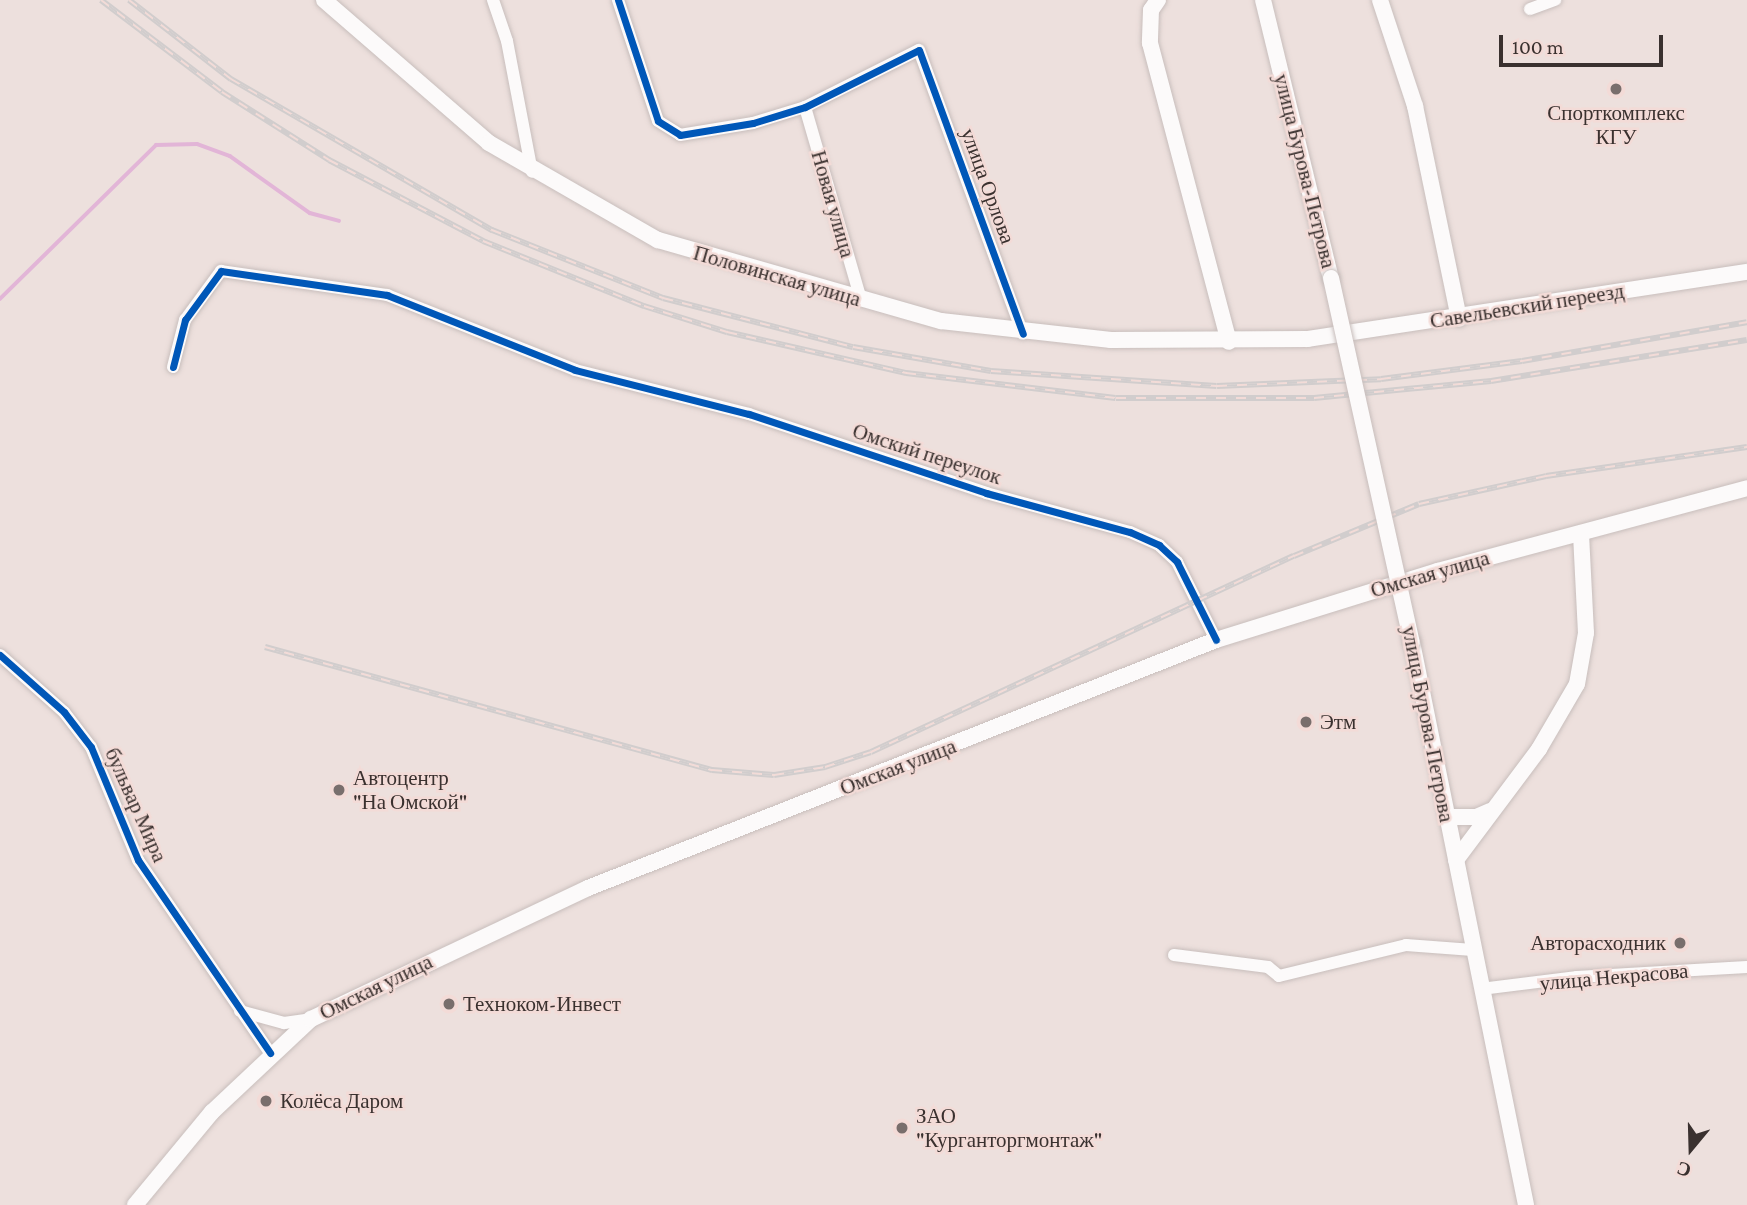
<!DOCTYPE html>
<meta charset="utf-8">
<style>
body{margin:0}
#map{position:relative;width:1747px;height:1205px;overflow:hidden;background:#ede0dd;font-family:"Crimson Pro",serif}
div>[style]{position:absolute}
.stream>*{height:3.5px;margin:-1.75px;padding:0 1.75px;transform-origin:1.75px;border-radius:1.75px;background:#e2b5d7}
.roads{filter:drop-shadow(0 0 2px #c8bebc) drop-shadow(0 0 2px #c8bebc)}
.minor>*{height:12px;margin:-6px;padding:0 6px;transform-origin:6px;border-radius:6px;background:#fcfafa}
.major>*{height:16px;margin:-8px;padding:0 8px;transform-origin:8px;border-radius:8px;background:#fcfafa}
.rail>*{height:6px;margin-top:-3px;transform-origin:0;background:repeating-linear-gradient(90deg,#f3dbd7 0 10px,#d1cdcd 0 20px);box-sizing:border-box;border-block:2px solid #d1cdcd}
.bridges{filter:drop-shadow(0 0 2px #c8bebc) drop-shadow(0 0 2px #c8bebc)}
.major-bridge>*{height:16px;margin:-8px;padding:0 8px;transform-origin:8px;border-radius:8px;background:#fcfafa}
.cycleway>*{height:7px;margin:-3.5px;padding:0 3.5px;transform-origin:3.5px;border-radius:3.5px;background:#0057b8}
.dots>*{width:19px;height:19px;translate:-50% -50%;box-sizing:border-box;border:4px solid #f3dbd7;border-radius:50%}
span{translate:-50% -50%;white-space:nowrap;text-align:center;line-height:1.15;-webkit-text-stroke:5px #f3dbd7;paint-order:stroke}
.poi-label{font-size:21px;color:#3a312f}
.left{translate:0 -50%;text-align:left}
.right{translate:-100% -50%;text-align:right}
.street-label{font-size:21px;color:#3a312f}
.north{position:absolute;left:1656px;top:1114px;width:70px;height:70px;-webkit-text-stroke:5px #f3dbd7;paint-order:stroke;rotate:199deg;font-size:19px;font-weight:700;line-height:28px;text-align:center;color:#3a312f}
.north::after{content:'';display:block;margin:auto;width:24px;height:32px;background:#3a312f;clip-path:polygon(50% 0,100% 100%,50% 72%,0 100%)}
.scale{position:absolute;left:1499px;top:35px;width:164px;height:32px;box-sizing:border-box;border:4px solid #3a312f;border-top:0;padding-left:9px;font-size:21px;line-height:24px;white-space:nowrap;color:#3a312f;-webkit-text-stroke:5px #f3dbd7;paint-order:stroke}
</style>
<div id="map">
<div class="stream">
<div style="left:0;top:299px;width:219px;rotate:-44.6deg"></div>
<div style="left:156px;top:145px;width:41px;rotate:-1.4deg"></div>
<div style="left:197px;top:144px;width:35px;rotate:20deg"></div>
<div style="left:230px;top:156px;width:98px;rotate:35.5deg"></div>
<div style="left:310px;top:213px;width:30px;rotate:15deg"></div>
</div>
<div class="roads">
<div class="minor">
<div style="left:493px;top:0;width:43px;rotate:71.1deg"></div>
<div style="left:507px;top:41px;width:133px;rotate:79.2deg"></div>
<div style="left:618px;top:0;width:127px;rotate:71.7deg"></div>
<div style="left:658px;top:121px;width:26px;rotate:32deg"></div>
<div style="left:680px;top:135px;width:74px;rotate:-9.3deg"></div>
<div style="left:753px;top:123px;width:54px;rotate:-17.1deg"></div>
<div style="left:805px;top:107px;width:127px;rotate:-26.6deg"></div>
<div style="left:919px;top:50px;width:302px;rotate:69.9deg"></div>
<div style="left:1530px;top:9px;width:27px;rotate:-20deg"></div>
<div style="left:805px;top:107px;width:201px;rotate:73.8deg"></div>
<div style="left:173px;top:367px;width:49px;rotate:-75.7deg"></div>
<div style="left:185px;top:320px;width:61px;rotate:-53.7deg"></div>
<div style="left:221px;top:271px;width:168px;rotate:8.2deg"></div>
<div style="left:387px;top:295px;width:202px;rotate:21.7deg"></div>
<div style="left:575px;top:370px;width:179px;rotate:14.2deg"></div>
<div style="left:749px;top:414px;width:250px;rotate:18.4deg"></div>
<div style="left:986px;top:493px;width:149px;rotate:15.2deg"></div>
<div style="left:1130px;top:532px;width:32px;rotate:24deg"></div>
<div style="left:1159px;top:545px;width:25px;rotate:43deg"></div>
<div style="left:1177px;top:562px;width:87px;rotate:63.4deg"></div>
<div style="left:0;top:655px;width:86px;rotate:41.7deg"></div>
<div style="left:64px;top:712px;width:44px;rotate:52.4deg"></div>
<div style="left:91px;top:747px;width:122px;rotate:67.4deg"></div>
<div style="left:138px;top:860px;width:234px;rotate:55.6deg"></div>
<div style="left:1174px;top:955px;width:95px;rotate:7.3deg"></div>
<div style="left:1268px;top:967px;width:14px;rotate:39deg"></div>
<div style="left:1279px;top:976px;width:131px;rotate:-13.7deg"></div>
<div style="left:1406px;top:945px;width:67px;rotate:4.3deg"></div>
<div style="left:1481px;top:989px;width:97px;rotate:-7.1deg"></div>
<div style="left:1577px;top:977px;width:170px;rotate:-3.4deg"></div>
<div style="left:240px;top:1011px;width:46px;rotate:15.3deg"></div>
<div style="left:284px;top:1023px;width:27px;rotate:-8deg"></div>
</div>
<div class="major">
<div style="left:324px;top:0;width:218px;rotate:40.9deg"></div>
<div style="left:489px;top:143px;width:195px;rotate:29.9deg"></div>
<div style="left:658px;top:240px;width:294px;rotate:16deg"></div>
<div style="left:941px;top:321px;width:171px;rotate:6.4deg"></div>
<div style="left:1111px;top:340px;width:197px;rotate:-0.3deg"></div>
<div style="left:1308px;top:339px;width:444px;rotate:-8.7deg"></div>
<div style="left:1158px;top:0;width:12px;rotate:125deg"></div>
<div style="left:1151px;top:10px;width:33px;rotate:92deg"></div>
<div style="left:1150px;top:43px;width:309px;rotate:75.2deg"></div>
<div style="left:1263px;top:0;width:286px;rotate:76.3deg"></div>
<div style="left:1380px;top:0;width:112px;rotate:71.7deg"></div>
<div style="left:1415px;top:106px;width:217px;rotate:78.3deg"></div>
<div style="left:1412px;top:642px;width:574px;rotate:78.55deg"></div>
<div style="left:1447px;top:817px;width:29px"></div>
<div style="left:1476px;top:817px;width:15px;rotate:-23deg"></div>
<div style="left:1456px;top:860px;width:139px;rotate:-53.2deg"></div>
<div style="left:1539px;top:749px;width:75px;rotate:-59.7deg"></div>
<div style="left:1577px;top:684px;width:52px;rotate:-80deg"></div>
<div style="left:1586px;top:633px;width:100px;rotate:-92.9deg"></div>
<div style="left:135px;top:1205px;width:121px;rotate:-50.4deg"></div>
<div style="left:212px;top:1112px;width:136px;rotate:-43.2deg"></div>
<div style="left:311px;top:1019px;width:306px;rotate:-25.3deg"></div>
<div style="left:588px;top:888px;width:675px;rotate:-21.55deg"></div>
<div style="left:1216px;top:640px;width:232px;rotate:-17.3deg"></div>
<div style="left:1438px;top:571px;width:320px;rotate:-15deg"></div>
</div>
</div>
<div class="rail">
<div style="left:101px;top:0;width:152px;rotate:37.2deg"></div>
<div style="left:222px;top:92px;width:127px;rotate:32.4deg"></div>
<div style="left:329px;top:160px;width:174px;rotate:27.7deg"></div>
<div style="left:483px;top:241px;width:174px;rotate:22deg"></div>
<div style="left:644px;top:306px;width:87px;rotate:17.4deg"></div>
<div style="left:727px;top:332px;width:184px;rotate:12.9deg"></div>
<div style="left:906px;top:373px;width:211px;rotate:6.8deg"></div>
<div style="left:1116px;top:398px;width:198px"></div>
<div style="left:1314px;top:398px;width:178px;rotate:-5.5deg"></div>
<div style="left:1491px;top:381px;width:259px;rotate:-9.1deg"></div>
<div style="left:129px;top:0;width:129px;rotate:37.8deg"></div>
<div style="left:231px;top:79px;width:302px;rotate:30.1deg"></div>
<div style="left:492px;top:230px;width:184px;rotate:21.7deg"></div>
<div style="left:663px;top:298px;width:196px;rotate:14.5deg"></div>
<div style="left:853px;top:347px;width:140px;rotate:9.9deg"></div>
<div style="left:991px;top:371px;width:226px;rotate:3.8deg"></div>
<div style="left:1217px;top:386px;width:164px;rotate:-2.4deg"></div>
<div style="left:1381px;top:379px;width:142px;rotate:-7.3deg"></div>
<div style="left:1522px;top:361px;width:228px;rotate:-9.8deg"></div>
<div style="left:265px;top:647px;width:464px;rotate:15.4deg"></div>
<div style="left:712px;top:770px;width:62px;rotate:4.6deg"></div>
<div style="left:774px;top:775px;width:52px;rotate:-8.9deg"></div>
<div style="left:825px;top:767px;width:48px;rotate:-18.1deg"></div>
<div style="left:871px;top:752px;width:466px;rotate:-24.9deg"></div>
<div style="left:1294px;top:556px;width:135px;rotate:-22.6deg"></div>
<div style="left:1419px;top:504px;width:130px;rotate:-12.4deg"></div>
<div style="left:1546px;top:476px;width:203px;rotate:-8.2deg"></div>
</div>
<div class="bridges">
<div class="major-bridge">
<div style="left:1331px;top:278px;width:373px;rotate:77.5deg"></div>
</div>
</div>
<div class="cycleway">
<div style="left:618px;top:0;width:127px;rotate:71.7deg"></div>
<div style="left:658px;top:121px;width:26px;rotate:32deg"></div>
<div style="left:680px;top:135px;width:74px;rotate:-9.3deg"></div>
<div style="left:753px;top:123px;width:54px;rotate:-17.1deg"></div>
<div style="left:805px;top:107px;width:127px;rotate:-26.6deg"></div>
<div style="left:919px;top:50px;width:302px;rotate:69.9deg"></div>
<div style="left:173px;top:367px;width:49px;rotate:-75.7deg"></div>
<div style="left:185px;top:320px;width:61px;rotate:-53.7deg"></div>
<div style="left:221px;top:271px;width:168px;rotate:8.2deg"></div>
<div style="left:387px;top:295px;width:202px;rotate:21.7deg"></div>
<div style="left:575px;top:370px;width:179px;rotate:14.2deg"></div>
<div style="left:749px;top:414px;width:250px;rotate:18.4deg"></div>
<div style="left:986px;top:493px;width:149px;rotate:15.2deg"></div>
<div style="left:1130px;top:532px;width:32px;rotate:24deg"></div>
<div style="left:1159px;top:545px;width:25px;rotate:43deg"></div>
<div style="left:1177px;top:562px;width:87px;rotate:63.4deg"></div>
<div style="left:0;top:655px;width:86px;rotate:41.7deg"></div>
<div style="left:64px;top:712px;width:44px;rotate:52.4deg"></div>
<div style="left:91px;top:747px;width:122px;rotate:67.4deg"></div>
<div style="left:138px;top:860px;width:234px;rotate:55.6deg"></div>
</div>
<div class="dots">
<div style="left:1616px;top:89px;background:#796e6c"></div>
<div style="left:1306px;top:722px;background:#796e6c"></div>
<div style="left:339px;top:790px;background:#796e6c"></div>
<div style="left:1680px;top:943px;background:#796e6c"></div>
<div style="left:449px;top:1004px;background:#796e6c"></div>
<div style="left:266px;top:1101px;background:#796e6c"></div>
<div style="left:902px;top:1128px;background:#796e6c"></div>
</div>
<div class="poi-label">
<span style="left:1616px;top:125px">Спорткомплекс<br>КГУ</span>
<span class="left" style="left:1320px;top:722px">Этм</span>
<span class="left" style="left:353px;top:790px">Автоцентр<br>"На Омской"</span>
<span class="right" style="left:1666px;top:943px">Авторасходник</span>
<span class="left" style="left:463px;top:1004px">Техноком-Инвест</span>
<span class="left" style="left:280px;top:1101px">Колёса Даром</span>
<span class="left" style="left:916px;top:1128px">ЗАО<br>"Курганторгмонтаж"</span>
</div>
<div class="street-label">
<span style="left:1305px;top:171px;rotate:76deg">улица Бурова-Петрова</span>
<span style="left:988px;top:186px;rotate:70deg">улица Орлова</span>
<span style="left:833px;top:204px;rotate:74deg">Новая улица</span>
<span style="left:777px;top:276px;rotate:16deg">Половинская улица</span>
<span style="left:1527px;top:306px;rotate:-9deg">Савельевский переезд</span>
<span style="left:927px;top:454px;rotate:18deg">Омский переулок</span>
<span style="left:1430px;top:574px;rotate:-16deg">Омская улица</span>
<span style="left:1428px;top:724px;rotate:79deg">улица Бурова-Петрова</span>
<span style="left:898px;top:767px;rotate:-21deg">Омская улица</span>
<span style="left:136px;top:805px;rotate:66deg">бульвар Мира</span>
<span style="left:1614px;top:977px;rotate:-5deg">улица Некрасова</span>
<span style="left:376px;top:987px;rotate:-26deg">Омская улица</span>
</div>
<div class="north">С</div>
<div class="scale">100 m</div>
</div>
